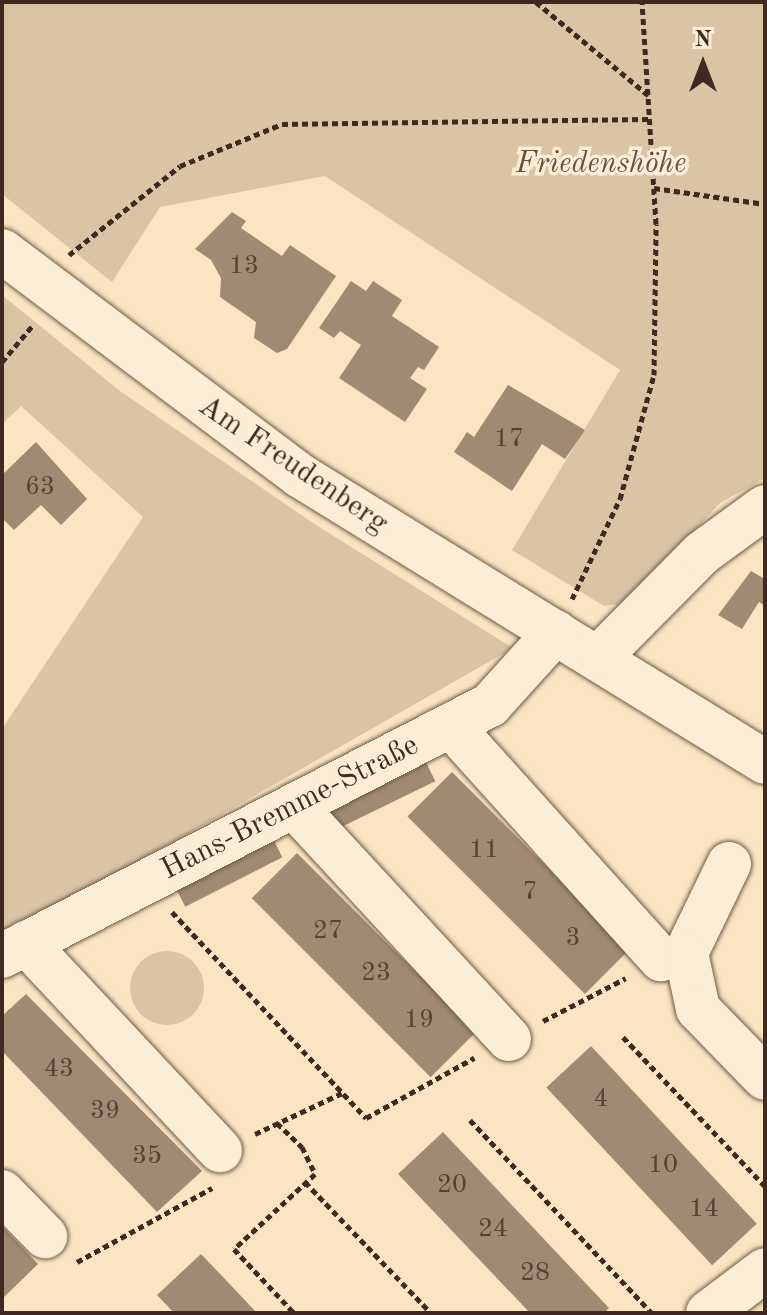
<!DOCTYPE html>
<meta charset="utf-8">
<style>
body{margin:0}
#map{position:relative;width:767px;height:1315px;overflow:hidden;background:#fbe4c1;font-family:"Old Standard TT",serif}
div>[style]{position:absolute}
.green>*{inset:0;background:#dbc4a6}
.round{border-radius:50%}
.building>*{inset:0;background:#a18a74;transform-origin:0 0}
.path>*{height:5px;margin-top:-2.5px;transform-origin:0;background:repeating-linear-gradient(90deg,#3f2920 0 6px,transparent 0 10px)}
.roads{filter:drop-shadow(0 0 2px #6e5848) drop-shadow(0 0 2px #6e5848)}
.minor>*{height:44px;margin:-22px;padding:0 22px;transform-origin:22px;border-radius:22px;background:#fcedd7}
span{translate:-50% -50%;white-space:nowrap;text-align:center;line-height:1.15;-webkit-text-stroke:7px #fcedd7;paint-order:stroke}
.number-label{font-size:26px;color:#584135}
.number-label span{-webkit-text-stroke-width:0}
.park-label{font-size:30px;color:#665042;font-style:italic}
.street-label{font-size:30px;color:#3f2920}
.frame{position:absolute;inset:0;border:4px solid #3f2920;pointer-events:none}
.north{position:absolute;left:663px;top:24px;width:80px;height:80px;-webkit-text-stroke:6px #fcedd7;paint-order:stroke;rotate:0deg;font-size:22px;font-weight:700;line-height:32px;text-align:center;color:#3f2920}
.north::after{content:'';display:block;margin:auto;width:28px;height:36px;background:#3f2920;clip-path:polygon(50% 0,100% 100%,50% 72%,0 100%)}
</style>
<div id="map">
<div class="green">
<div style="clip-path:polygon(2px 2px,765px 2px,765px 478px,720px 503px,628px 603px,604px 606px,512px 550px,620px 370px,325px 176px,160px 207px,112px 282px,2px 194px)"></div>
<div style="clip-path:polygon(2px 295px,120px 391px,316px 525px,513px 648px,2px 940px,2px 729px,143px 517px,21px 406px,2px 424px)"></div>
<div class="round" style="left:130px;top:951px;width:74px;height:74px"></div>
</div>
<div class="building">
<div style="clip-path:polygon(232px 212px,246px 221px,241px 228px,282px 256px,290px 245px,336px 276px,287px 349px,277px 353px,254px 338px,256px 322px,220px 297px,221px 278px,211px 260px,195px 249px)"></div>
<div style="clip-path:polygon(351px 281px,366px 291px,373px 281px,402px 300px,392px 316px,439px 347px,424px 370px,418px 367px,410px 378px,427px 389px,405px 422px,339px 378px,361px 345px,340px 331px,334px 338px,319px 328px)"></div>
<div style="clip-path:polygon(508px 385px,585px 430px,565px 459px,542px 444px,512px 491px,454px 452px,467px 432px,474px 437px)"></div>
<div style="clip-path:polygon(36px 442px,87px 499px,61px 525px,41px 505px,14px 530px,2px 518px,2px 475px)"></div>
<div style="clip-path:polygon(751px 571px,765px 579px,765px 606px,759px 602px,742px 629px,718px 615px)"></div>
<div style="left:423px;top:756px;width:28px;height:108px;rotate:64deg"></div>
<div style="left:452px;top:772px;width:251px;height:63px;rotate:45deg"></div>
<div style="left:271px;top:835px;width:25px;height:109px;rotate:63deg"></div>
<div style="left:297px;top:853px;width:253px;height:64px;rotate:45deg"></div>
<div style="clip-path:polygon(26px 994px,202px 1171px,157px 1212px,2px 1051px,2px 1016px)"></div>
<div style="left:591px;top:1046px;width:243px;height:61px;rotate:47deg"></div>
<div style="clip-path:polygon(443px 1132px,609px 1308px,604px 1313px,530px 1313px,398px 1174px)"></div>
<div style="clip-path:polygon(2px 1226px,38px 1264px,2px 1299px)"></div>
<div style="clip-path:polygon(201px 1254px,223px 1277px,257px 1313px,174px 1313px,157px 1295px)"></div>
</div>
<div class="path">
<div style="left:536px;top:2px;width:146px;rotate:39.7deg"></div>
<div style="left:654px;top:188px;width:112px;rotate:8.2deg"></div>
<div style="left:69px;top:255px;width:142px;rotate:-38.7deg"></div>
<div style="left:180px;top:166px;width:110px;rotate:-22.4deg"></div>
<div style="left:282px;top:124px;width:367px;rotate:-0.8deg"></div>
<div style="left:2px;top:362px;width:48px;rotate:-50deg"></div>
<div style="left:572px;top:599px;width:111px;rotate:-64.4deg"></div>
<div style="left:620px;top:499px;width:129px;rotate:-74.7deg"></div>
<div style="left:654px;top:375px;width:151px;rotate:-89.2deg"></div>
<div style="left:656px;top:224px;width:222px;rotate:-93.6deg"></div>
<div style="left:172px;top:912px;width:283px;rotate:46.7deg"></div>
<div style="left:366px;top:1118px;width:124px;rotate:-29.1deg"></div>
<div style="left:543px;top:1021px;width:93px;rotate:-27.4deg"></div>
<div style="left:623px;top:1037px;width:206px;rotate:46.4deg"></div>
<div style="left:470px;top:1120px;width:265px;rotate:46.7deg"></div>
<div style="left:277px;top:1123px;width:35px;rotate:44deg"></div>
<div style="left:302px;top:1147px;width:30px;rotate:64deg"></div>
<div style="left:315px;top:1174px;width:110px;rotate:137.2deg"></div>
<div style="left:234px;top:1249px;width:88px;rotate:46.8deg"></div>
<div style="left:255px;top:1134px;width:96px;rotate:-25.2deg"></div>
<div style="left:305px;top:1182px;width:182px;rotate:46.1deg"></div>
<div style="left:77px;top:1262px;width:154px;rotate:-28.7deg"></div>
</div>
<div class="roads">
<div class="minor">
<div style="left:2px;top:251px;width:372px;rotate:37deg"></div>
<div style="left:299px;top:475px;width:547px;rotate:31.63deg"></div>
<div style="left:599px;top:657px;width:146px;rotate:-45.3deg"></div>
<div style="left:702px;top:553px;width:78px;rotate:-36.1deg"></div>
<div style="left:451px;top:726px;width:314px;rotate:48deg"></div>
<div style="left:294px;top:806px;width:317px;rotate:47.3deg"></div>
<div style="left:729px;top:864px;width:99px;rotate:115.8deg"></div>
<div style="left:686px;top:953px;width:57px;rotate:77.9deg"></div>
<div style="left:698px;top:1009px;width:96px;rotate:45.8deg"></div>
<div style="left:26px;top:943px;width:284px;rotate:46.9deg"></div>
<div style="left:2px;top:956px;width:549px;rotate:-27.22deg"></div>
<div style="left:490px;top:705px;width:98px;rotate:-47.9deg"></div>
<div style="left:2px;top:1192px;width:62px;rotate:45.7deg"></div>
<div style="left:708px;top:1313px;width:71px;rotate:-37deg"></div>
</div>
</div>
<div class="number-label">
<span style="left:244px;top:267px">13</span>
<span style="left:509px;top:440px">17</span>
<span style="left:40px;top:488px">63</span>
<span style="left:484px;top:851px">11</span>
<span style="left:530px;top:893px">7</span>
<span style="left:328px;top:932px">27</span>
<span style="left:573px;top:939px">3</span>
<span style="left:376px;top:974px">23</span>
<span style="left:419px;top:1021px">19</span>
<span style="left:59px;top:1070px">43</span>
<span style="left:601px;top:1100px">4</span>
<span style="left:105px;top:1112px">39</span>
<span style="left:147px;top:1157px">35</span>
<span style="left:663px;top:1166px">10</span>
<span style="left:452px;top:1186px">20</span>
<span style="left:704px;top:1210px">14</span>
<span style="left:493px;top:1230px">24</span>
<span style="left:535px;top:1274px">28</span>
</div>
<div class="park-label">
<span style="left:601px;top:164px">Friedenshöhe</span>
</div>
<div class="street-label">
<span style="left:293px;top:465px;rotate:34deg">Am Freudenberg</span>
<span style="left:290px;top:808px;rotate:-27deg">Hans-Bremme-Straße</span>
</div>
<div class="frame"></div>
<div class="north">N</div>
</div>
